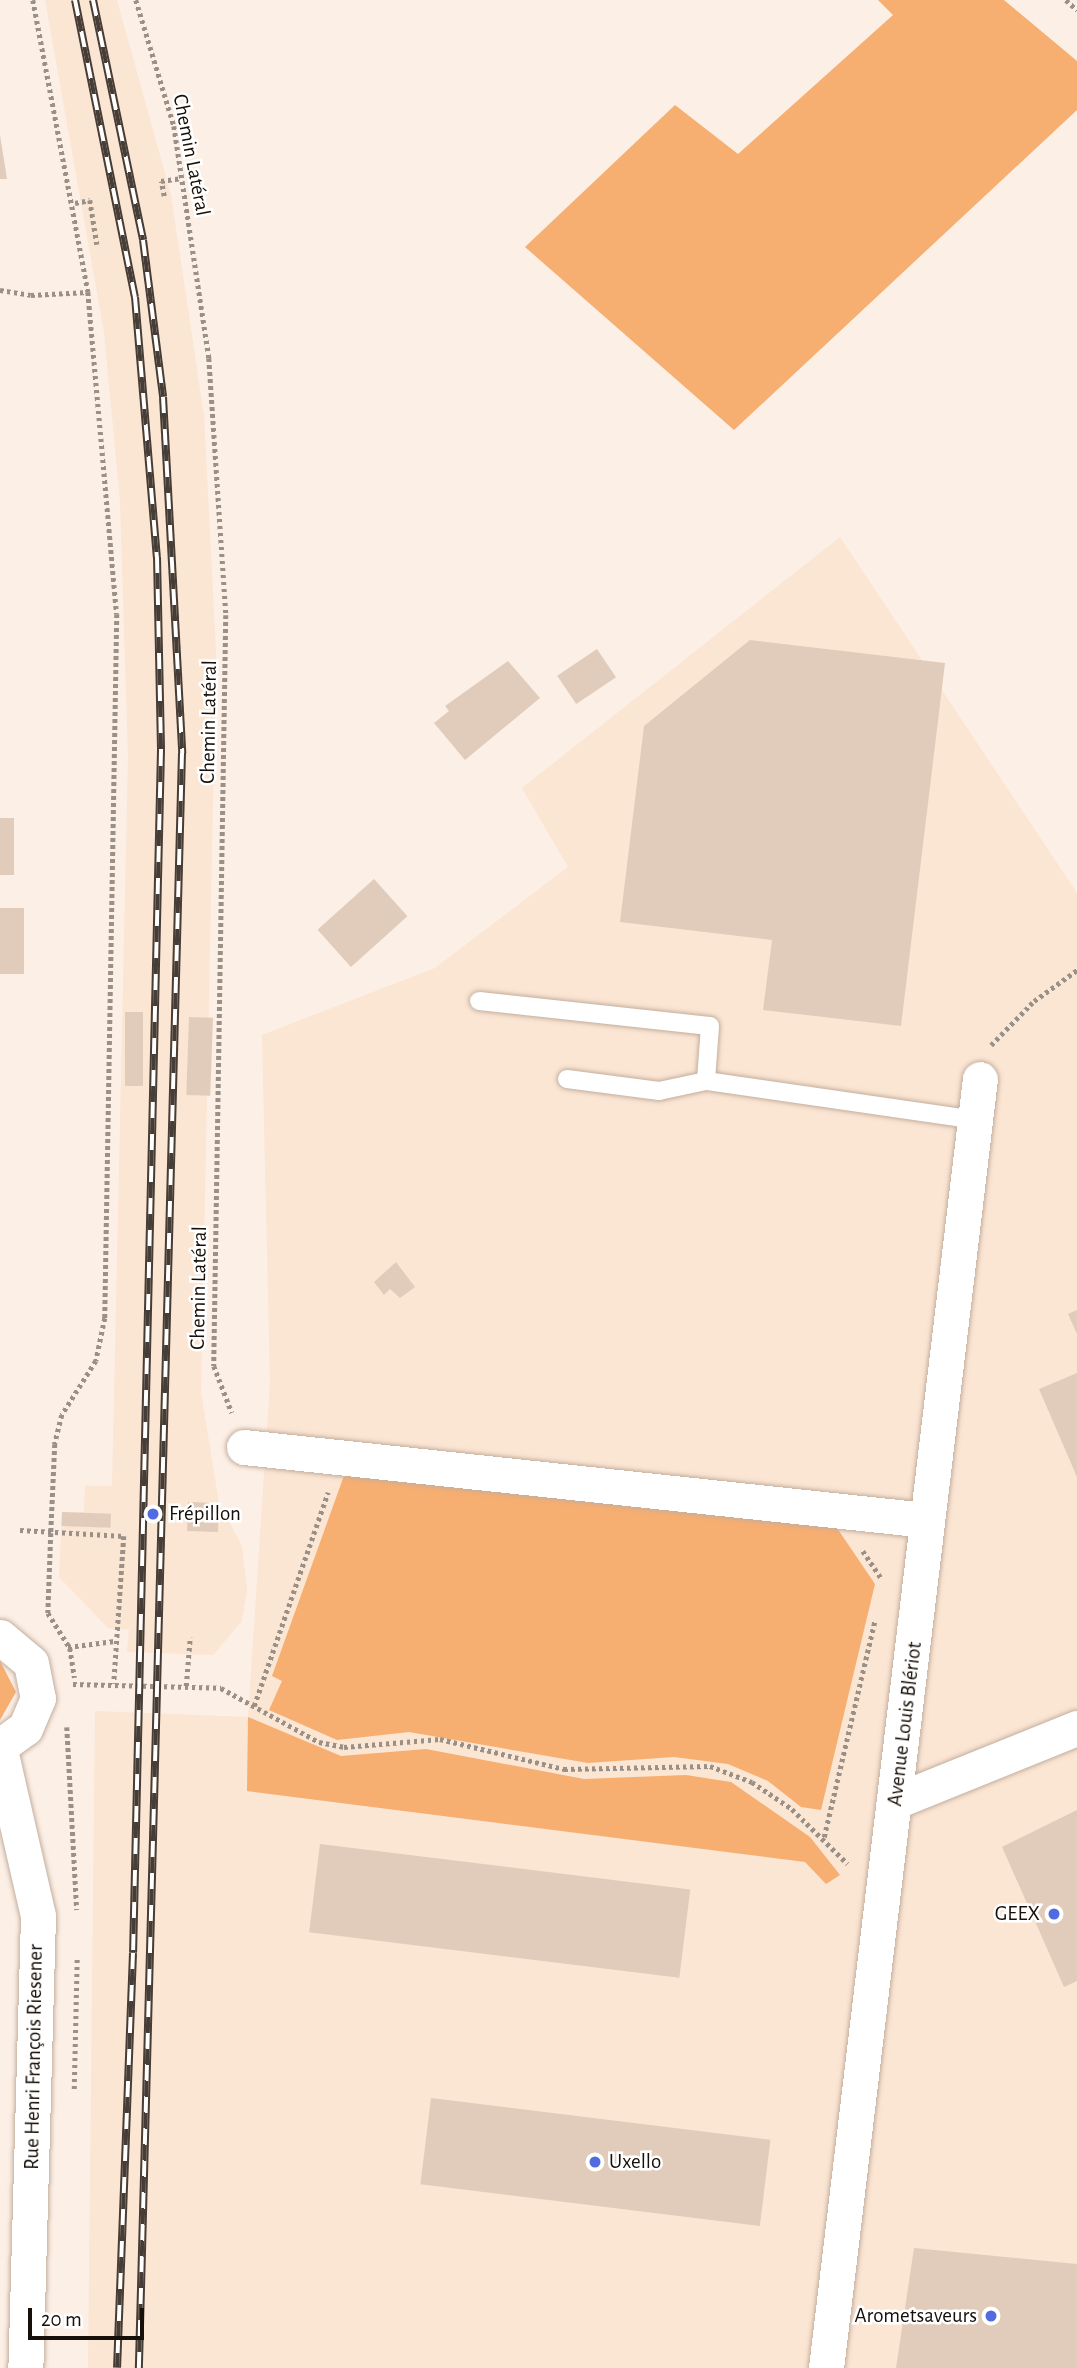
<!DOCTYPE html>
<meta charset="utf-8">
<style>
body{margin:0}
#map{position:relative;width:1077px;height:2368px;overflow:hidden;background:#fcefe5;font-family:"Alegreya Sans",sans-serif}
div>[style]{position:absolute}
.built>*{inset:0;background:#fbe5d3}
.green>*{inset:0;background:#f6ae71}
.building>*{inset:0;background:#e1ccbb;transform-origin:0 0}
.path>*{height:4.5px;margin-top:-2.25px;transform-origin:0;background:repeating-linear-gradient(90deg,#9a9087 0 3.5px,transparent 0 7px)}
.roads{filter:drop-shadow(0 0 2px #c3ae9e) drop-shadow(0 0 2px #c3ae9e)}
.service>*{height:18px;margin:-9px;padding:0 9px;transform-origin:9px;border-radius:9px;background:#fff}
.minor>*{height:35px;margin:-17.5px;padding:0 17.5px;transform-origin:17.5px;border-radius:17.5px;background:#fff}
.rail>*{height:8px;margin-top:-4px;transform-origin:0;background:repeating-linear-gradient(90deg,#fff 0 16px,#463d36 0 32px);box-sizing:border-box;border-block:2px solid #463d36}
.dots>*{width:19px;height:19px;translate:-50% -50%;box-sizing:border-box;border:4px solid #fff;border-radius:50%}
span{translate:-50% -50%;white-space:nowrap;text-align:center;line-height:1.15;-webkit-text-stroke:5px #fff;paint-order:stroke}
.street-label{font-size:21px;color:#17100a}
.poi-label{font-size:21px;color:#17100a}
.left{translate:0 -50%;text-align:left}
.right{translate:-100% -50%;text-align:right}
.scale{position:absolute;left:28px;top:2308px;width:116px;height:32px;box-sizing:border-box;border:4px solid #17100a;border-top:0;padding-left:9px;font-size:21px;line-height:24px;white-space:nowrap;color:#17100a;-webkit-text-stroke:5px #fff;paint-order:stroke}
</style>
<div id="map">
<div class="built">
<div style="clip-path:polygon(45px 0,117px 0,171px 195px,204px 416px,216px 652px,201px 1392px,219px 1503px,242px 1546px,247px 1589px,242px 1621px,213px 1655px,127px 1652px,129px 1630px,108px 1628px,59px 1577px,62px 1512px,84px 1512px,85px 1486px,112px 1486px,128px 758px,120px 502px,104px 332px)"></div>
<div style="clip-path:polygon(840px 537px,1077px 893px,1077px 2368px,88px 2368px,95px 1711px,248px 1717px,270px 1383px,262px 1035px,435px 968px,568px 867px,522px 788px)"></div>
</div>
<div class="green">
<div style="clip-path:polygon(878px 0,1004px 0,1077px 61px,1077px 110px,734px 430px,525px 247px,675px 105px,738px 154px,893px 15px)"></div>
<div style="clip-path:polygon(346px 1470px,837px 1528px,875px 1584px,821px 1810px,801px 1807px,768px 1781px,728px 1764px,674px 1757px,588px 1763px,409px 1732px,337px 1740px,269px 1710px,282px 1681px,272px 1676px)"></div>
<div style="clip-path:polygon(0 1661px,16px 1692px,0 1720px)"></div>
<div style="clip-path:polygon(248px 1717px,341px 1756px,426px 1749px,584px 1779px,686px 1775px,731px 1782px,810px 1837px,840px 1875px,826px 1884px,805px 1862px,247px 1791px)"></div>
</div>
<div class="building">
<div style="clip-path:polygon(0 135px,7px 179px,0 179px)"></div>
<div style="clip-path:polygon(750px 640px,945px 663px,901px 1026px,763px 1010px,772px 940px,620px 922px,644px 726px)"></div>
<div style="left:597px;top:649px;width:34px;height:48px;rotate:56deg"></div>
<div style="clip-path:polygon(508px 661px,540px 698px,465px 760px,434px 723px,449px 711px,445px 706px)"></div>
<div style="left:0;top:818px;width:14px;height:57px"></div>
<div style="left:374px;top:879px;width:50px;height:76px;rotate:48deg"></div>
<div style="left:0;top:908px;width:24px;height:66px"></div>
<div style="left:125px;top:1012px;width:18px;height:74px"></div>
<div style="left:189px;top:1017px;width:24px;height:78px;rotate:2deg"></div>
<div style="clip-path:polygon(396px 1262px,415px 1287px,400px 1298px,390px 1289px,384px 1295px,374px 1282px)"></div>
<div style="clip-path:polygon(1077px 1310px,1077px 1334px,1068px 1314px)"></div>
<div style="clip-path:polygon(1077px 1373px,1077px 1477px,1039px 1389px)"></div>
<div style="left:188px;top:1502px;width:31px;height:29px;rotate:2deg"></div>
<div style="left:62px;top:1512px;width:49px;height:14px;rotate:2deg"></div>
<div style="clip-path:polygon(1077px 1810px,1077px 1981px,1064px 1987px,1002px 1847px)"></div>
<div style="left:320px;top:1844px;width:373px;height:89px;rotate:7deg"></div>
<div style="left:431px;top:2098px;width:342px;height:87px;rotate:7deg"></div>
<div style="clip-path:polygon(914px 2248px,1077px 2264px,1077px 2368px,896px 2368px)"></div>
</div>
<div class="path">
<div style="left:33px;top:0;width:297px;rotate:79.3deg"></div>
<div style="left:88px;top:292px;width:323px;rotate:84.9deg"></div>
<div style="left:117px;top:614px;width:704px;rotate:90.98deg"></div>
<div style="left:105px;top:1318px;width:44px;rotate:101.8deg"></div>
<div style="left:96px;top:1361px;width:64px;rotate:122.2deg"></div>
<div style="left:62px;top:1415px;width:30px;rotate:104deg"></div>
<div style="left:55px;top:1444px;width:89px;rotate:92.6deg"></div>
<div style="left:51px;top:1533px;width:80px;rotate:92.1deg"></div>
<div style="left:48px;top:1613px;width:41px;rotate:57.8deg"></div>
<div style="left:70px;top:1648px;width:30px;rotate:81deg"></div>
<div style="left:136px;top:0;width:132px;rotate:73.2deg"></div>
<div style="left:174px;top:126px;width:235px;rotate:81.4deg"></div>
<div style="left:209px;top:358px;width:258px;rotate:86.2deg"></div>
<div style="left:226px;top:615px;width:751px;rotate:90.92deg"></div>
<div style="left:214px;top:1366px;width:50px;rotate:69deg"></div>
<div style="left:1066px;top:0;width:15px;rotate:42deg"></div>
<div style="left:164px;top:196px;width:15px;rotate:-101deg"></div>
<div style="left:161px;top:181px;width:21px;rotate:-8deg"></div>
<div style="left:75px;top:203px;width:15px;rotate:-11deg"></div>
<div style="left:90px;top:200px;width:45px;rotate:81deg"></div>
<div style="left:0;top:290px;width:31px;rotate:9deg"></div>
<div style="left:31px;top:295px;width:57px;rotate:-3deg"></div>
<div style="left:991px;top:1045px;width:62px;rotate:-45.7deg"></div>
<div style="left:1034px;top:1001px;width:53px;rotate:-35.8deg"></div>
<div style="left:20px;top:1530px;width:104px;rotate:3.3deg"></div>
<div style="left:124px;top:1536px;width:148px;rotate:93.9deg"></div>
<div style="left:863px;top:1551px;width:34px;rotate:56deg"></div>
<div style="left:68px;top:1647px;width:47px;rotate:-7.3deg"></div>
<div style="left:73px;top:1684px;width:148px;rotate:1.5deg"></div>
<div style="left:221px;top:1688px;width:112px;rotate:28.9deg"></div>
<div style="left:319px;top:1742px;width:25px;rotate:11deg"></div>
<div style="left:344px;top:1747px;width:96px;rotate:-4.8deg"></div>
<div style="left:440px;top:1739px;width:128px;rotate:13.6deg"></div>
<div style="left:564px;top:1769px;width:146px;rotate:-1.2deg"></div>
<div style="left:710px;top:1766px;width:45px;rotate:20.9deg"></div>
<div style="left:752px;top:1782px;width:48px;rotate:34deg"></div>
<div style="left:792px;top:1809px;width:78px;rotate:44.5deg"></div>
<div style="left:186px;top:1686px;width:49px;rotate:-85.3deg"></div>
<div style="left:254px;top:1706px;width:226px;rotate:-70.9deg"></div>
<div style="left:67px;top:1727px;width:183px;rotate:86.9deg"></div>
<div style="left:824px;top:1837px;width:223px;rotate:-76.8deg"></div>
<div style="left:74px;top:2089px;width:131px;rotate:-88.7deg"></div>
</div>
<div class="roads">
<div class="service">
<div style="left:479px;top:1001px;width:232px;rotate:6.2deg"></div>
<div style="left:710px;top:1026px;width:55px;rotate:94.2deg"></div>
<div style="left:567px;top:1079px;width:93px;rotate:7.4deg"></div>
<div style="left:659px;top:1091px;width:48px;rotate:-12deg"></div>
<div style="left:706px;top:1081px;width:272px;rotate:8.2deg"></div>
</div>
<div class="minor">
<div style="left:244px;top:1447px;width:686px;rotate:6.11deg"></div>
<div style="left:0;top:1637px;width:40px;rotate:40deg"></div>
<div style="left:31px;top:1663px;width:36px;rotate:79deg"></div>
<div style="left:38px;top:1698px;width:33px;rotate:113deg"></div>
<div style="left:25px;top:1728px;width:31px;rotate:144deg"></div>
<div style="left:0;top:1750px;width:170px;rotate:77.1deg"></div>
<div style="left:38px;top:1916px;width:452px;rotate:91.6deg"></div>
<div style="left:896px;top:1801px;width:195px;rotate:-22deg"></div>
<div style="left:826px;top:2368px;width:1298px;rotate:-83.19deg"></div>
</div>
</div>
<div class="rail">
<div style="left:75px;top:0;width:303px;rotate:78.6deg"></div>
<div style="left:135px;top:297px;width:261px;rotate:85.2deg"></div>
<div style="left:157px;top:557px;width:193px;rotate:88.8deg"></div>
<div style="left:161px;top:750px;width:1203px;rotate:91.33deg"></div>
<div style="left:133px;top:1953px;width:415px;rotate:92.2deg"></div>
<div style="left:93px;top:0;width:245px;rotate:78.2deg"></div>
<div style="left:143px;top:240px;width:158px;rotate:82.7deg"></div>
<div style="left:163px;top:397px;width:357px;rotate:86.9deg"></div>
<div style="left:182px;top:753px;width:1616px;rotate:91.53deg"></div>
</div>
<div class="dots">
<div style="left:153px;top:1514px;background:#516ce1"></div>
<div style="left:1054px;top:1914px;background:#516ce1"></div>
<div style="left:595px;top:2162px;background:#516ce1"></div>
<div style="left:991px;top:2316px;background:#516ce1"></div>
</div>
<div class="street-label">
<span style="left:191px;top:155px;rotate:79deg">Chemin Latéral</span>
<span style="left:209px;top:722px;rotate:-89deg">Chemin Latéral</span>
<span style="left:199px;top:1288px;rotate:-89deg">Chemin Latéral</span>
<span style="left:905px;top:1724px;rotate:-83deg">Avenue Louis Blériot</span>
<span style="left:34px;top:2057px;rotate:-89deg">Rue Henri François Riesener</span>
</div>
<div class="poi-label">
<span class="left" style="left:169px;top:1514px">Frépillon</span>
<span class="right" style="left:1040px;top:1914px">GEEX</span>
<span class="left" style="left:609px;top:2162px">Uxello</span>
<span class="right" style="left:977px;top:2316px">Arometsaveurs</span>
</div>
<div class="scale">20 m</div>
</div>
